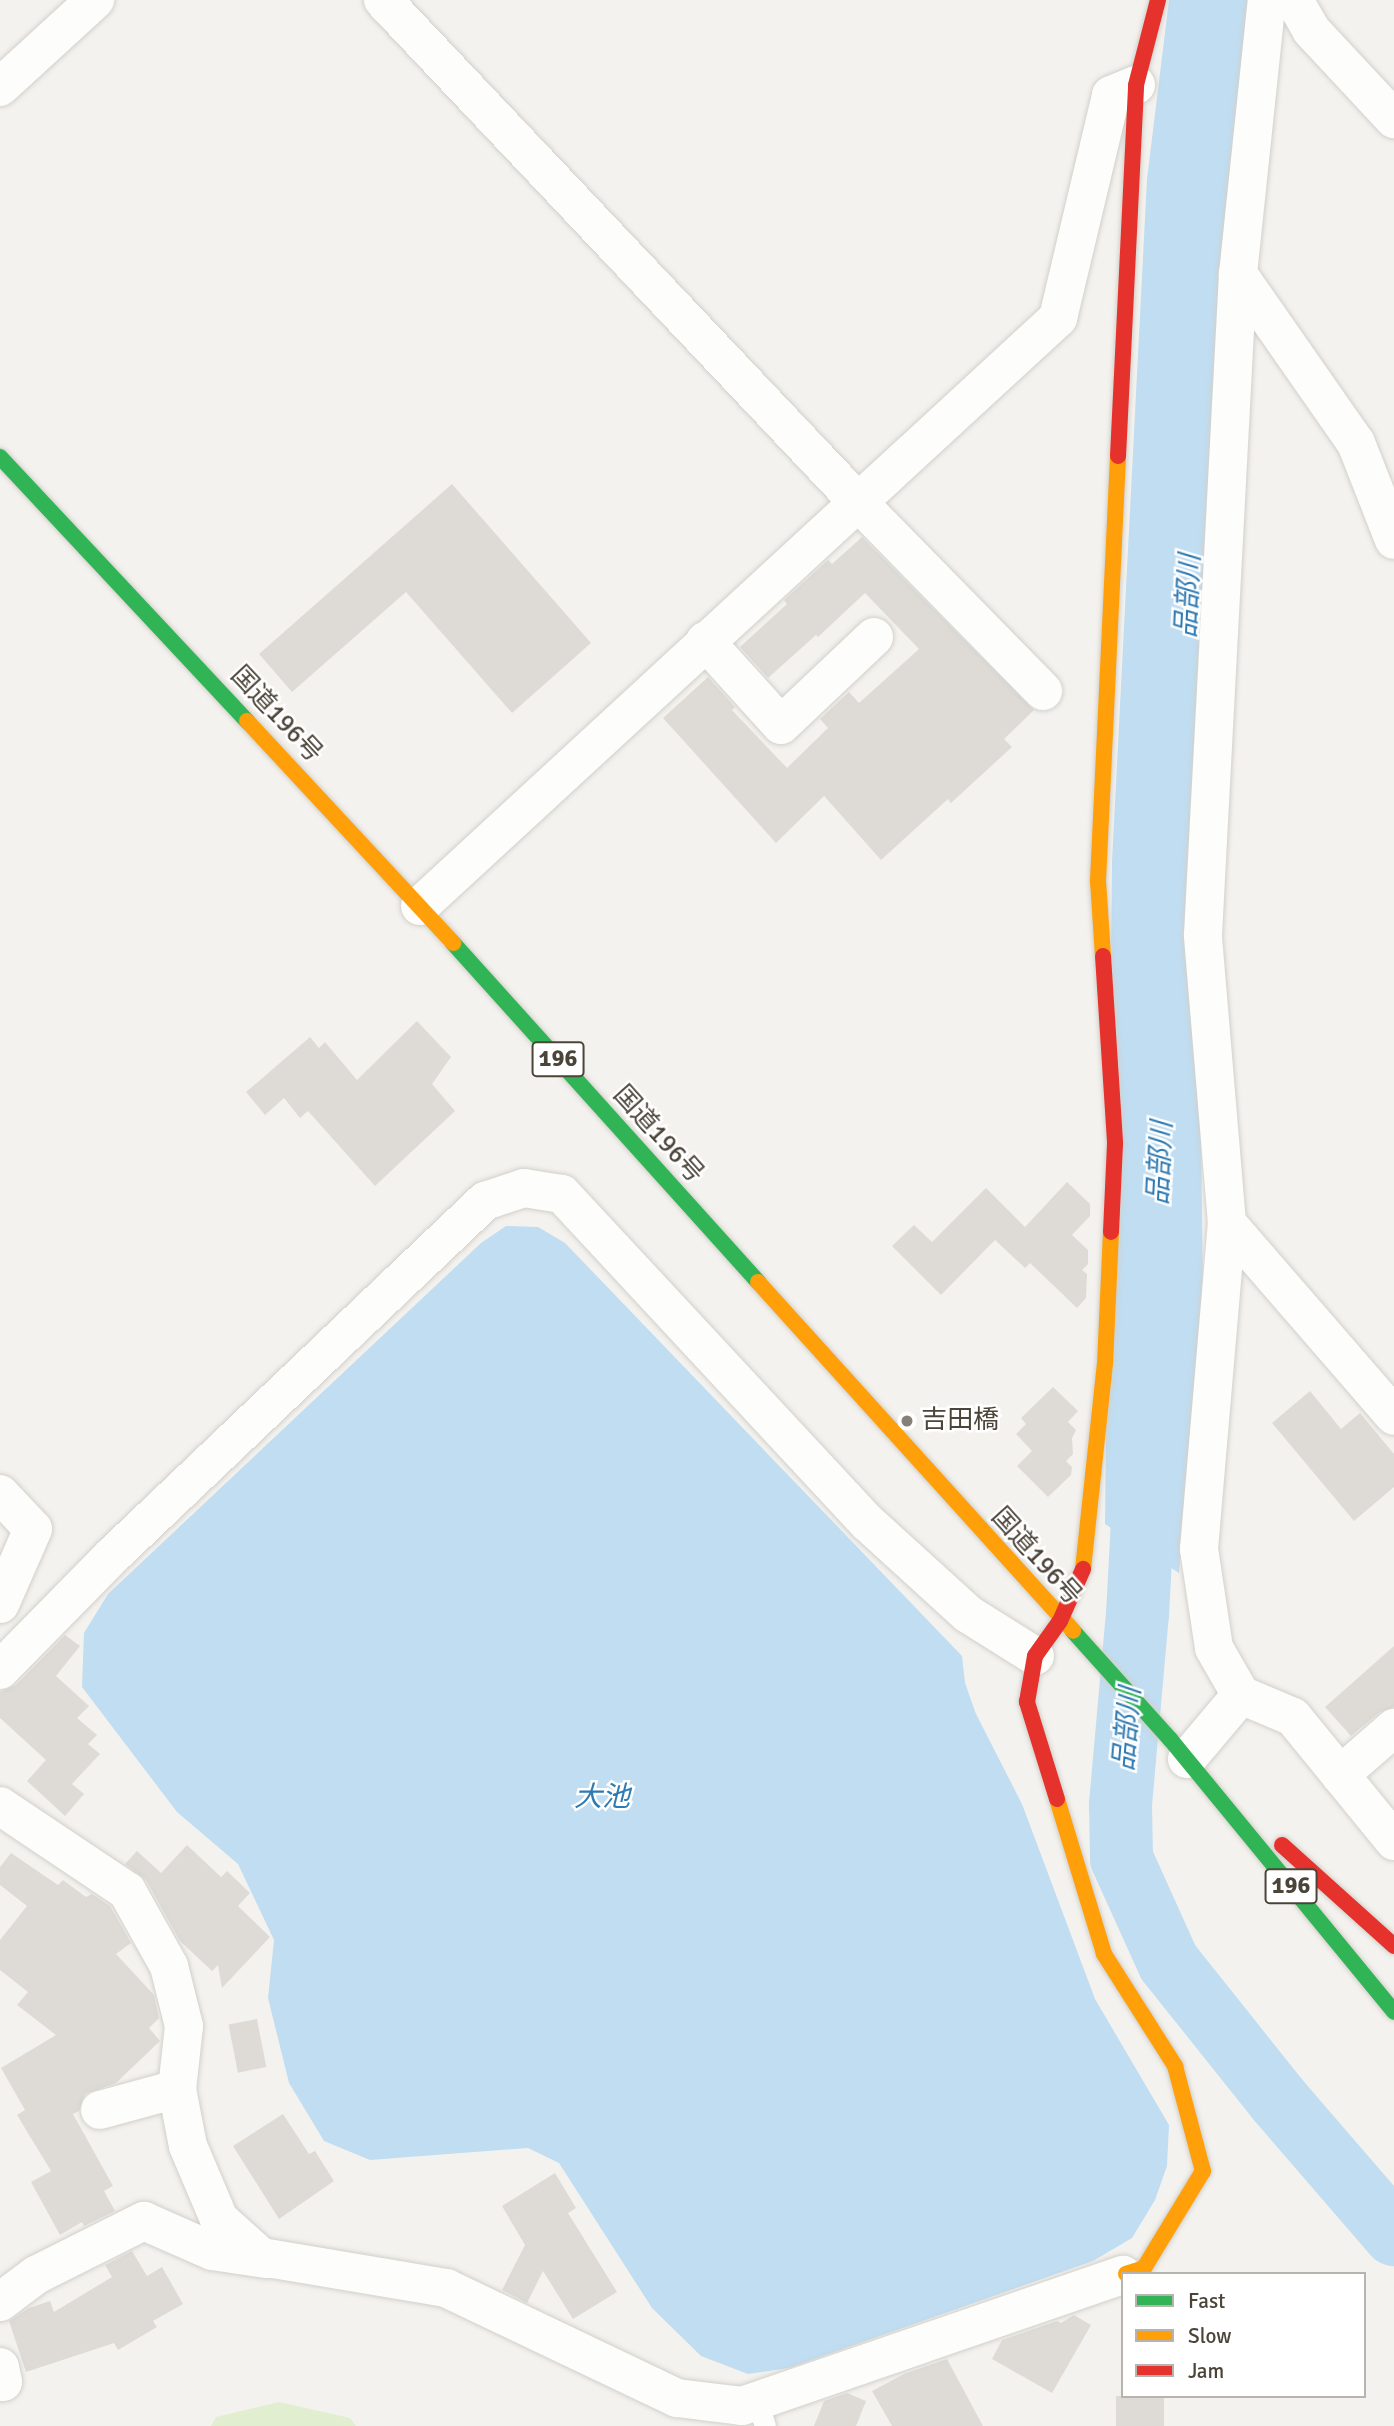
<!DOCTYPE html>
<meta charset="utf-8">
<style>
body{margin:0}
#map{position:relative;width:1394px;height:2426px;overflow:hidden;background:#f4f2ee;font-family:Signika,"Noto Sans JP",sans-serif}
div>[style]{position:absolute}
.green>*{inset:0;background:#e1eecf}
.water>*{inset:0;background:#c0ddf1}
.river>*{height:63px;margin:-31.5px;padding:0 31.5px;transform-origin:31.5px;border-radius:31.5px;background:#c0ddf1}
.building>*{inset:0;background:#dedbd6;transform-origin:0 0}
.roads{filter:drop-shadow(0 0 2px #d2d0cb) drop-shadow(0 0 2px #d2d0cb)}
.lane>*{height:21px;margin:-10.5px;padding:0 10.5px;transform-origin:10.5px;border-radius:10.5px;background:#fdfdfc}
.street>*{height:38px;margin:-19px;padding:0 19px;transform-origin:19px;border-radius:19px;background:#fdfdfc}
.fast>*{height:16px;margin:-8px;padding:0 8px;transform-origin:8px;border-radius:8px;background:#30b455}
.slow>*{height:16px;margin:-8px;padding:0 8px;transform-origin:8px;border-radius:8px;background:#ff9f0a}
.jam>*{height:16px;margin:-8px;padding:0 8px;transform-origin:8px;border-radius:8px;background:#e5322d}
.dots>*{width:19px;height:19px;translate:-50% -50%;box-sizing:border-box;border:4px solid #fff;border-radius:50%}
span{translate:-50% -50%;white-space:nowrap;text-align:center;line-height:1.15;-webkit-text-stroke:5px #fff;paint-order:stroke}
.shield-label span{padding:2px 5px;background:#fff;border:2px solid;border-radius:5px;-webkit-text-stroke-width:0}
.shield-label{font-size:24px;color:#4b4439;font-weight:700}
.street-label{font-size:26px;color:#4b4439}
.poi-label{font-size:26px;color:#4b4439}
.left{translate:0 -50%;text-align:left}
.water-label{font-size:28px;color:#2e7ab2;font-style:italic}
.legend{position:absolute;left:1121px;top:2272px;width:245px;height:126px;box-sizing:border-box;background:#fff;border:2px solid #b7b4b0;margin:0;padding:9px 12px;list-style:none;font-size:21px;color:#4b4439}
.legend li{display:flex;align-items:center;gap:14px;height:35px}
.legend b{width:35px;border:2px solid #b7b4b0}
</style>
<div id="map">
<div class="green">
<div style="clip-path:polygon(279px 2402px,350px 2418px,356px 2426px,211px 2426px,216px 2417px)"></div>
</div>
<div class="water">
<div style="clip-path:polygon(1169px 0,1259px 0,1200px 1057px,1203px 1287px,1179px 1573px,1105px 1524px,1112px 862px,1147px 179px)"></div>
<div style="clip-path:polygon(506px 1226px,538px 1227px,565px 1243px,962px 1656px,965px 1683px,976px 1714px,1022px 1804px,1095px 1999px,1169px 2125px,1167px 2166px,1155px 2200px,1132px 2238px,1093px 2261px,789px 2368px,748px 2374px,701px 2356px,652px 2308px,559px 2163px,528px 2148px,370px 2160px,324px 2141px,289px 2083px,268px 1998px,274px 1940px,238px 1864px,177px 1812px,82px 1687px,84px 1633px,108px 1594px,481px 1243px)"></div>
</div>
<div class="river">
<div style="left:1145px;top:1462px;width:151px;rotate:93deg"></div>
<div style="left:1137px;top:1613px;width:192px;rotate:95.1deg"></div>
<div style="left:1120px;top:1804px;width:54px;rotate:88.9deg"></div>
<div style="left:1121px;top:1858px;width:114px;rotate:65.7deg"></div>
<div style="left:1168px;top:1962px;width:178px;rotate:51.4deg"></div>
<div style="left:1279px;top:2101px;width:176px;rotate:49.2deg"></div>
</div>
<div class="building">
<div style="clip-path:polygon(452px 484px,591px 643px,512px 713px,406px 592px,292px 692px,259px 654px)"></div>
<div style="clip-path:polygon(862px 537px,1034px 710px,1004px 739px,1012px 747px,951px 803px,948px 799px,881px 860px,824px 796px,776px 843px,663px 718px,708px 677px,735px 707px,732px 710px,787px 768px,828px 728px,820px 719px,849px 692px,859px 703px,919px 649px,865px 593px,818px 637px,816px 635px,768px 678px,740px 647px,787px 604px,784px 600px,828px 560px,832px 564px)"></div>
<div style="clip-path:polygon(417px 1021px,451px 1057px,432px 1084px,455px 1111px,375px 1186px,308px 1111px,300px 1118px,284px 1098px,265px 1115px,246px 1092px,310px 1037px,319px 1048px,325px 1042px,357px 1080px)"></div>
<div style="clip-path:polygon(1067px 1182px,1090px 1204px,1090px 1216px,1072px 1235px,1088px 1250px,1088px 1264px,1082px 1270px,1087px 1274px,1086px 1298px,1077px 1308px,1030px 1263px,1025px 1268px,995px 1240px,941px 1295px,892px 1246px,914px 1225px,932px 1242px,986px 1188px,1025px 1227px)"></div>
<div style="clip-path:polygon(1053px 1387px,1078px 1411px,1068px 1422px,1076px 1430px,1072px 1438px,1073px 1454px,1066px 1461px,1072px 1467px,1071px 1475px,1048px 1497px,1017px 1466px,1032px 1451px,1016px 1434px,1026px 1424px,1021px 1418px)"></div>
<div style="clip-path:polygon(1310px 1391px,1341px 1429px,1360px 1413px,1394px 1454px,1394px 1487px,1354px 1521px,1272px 1423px)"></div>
<div style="clip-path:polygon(65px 1635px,80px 1646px,56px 1676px,89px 1706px,77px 1718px,97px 1735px,88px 1744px,100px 1754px,72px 1784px,84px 1794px,65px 1816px,27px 1781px,46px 1760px,0 1718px,0 1692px,16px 1685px)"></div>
<div style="clip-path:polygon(1394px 1646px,1394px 1707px,1380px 1712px,1351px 1736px,1325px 1707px)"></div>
<div style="clip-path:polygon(187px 1845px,221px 1877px,227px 1871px,250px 1893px,238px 1906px,270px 1937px,222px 1988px,218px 1965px,212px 1971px,180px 1941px,146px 1880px,125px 1864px,137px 1851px,161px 1873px)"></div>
<div style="clip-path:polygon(11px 1853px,58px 1885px,63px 1880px,86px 1897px,92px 1894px,110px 1906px,131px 1943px,116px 1954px,154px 1995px,159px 2018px,149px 2028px,160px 2041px,116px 2083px,85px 2094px,79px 2111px,73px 2114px,113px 2186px,104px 2191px,115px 2211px,84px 2226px,82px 2222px,60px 2235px,31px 2182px,51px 2171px,17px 2115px,25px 2110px,1px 2068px,56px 2035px,17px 2005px,28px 1992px,0 1970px,0 1940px,27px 1906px,0 1885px,0 1867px)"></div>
<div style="left:257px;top:2019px;width:49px;height:29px;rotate:79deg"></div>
<div style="clip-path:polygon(283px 2114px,309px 2154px,315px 2151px,334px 2181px,279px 2219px,233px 2146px)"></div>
<div style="clip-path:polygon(555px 2173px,576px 2208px,568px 2213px,617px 2292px,573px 2319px,543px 2271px,527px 2303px,502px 2290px,525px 2245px,502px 2206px)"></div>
<div style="clip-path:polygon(132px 2251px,147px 2276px,162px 2267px,183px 2304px,153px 2321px,157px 2327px,118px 2350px,114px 2343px,26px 2372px,9px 2321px,29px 2308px,50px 2301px,54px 2312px,112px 2277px,105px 2265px)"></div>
<div style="clip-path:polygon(1074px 2315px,1091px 2325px,1052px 2393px,992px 2359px,1002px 2340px,1057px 2321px,1061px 2323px)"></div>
<div style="clip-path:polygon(947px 2359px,983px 2426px,892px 2426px,872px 2391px,904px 2374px)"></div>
<div style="clip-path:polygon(847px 2393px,866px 2401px,856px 2426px,814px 2426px,824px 2401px)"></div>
<div style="left:1116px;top:2396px;width:48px;height:30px"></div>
</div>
<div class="roads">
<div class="lane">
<div style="left:757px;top:2400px;width:27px;rotate:73deg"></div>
</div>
<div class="street">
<div style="left:383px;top:0;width:690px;rotate:46.59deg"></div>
<div style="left:857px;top:501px;width:266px;rotate:45.6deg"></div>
<div style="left:1294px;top:0;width:34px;rotate:60deg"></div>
<div style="left:1311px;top:30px;width:122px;rotate:47deg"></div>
<div style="left:0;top:87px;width:129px;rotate:-42.5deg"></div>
<div style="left:1238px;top:274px;width:206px;rotate:55.1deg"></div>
<div style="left:1356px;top:443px;width:104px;rotate:68.6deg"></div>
<div style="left:705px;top:641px;width:113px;rotate:47.9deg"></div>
<div style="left:781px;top:725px;width:128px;rotate:-43.4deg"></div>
<div style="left:420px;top:906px;width:868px;rotate:-42.66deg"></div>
<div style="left:1058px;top:318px;width:229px;rotate:-76.6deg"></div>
<div style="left:1111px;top:95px;width:27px;rotate:-22deg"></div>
<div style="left:1227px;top:1223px;width:255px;rotate:49.1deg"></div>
<div style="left:0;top:1494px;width:48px;rotate:46.7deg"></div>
<div style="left:33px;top:1529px;width:82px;rotate:113.7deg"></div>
<div style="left:0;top:1670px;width:161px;rotate:-45.5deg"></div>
<div style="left:113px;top:1555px;width:514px;rotate:-43.58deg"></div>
<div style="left:485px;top:1201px;width:41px;rotate:-18.4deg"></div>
<div style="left:524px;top:1188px;width:38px;rotate:9deg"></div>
<div style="left:562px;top:1194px;width:449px;rotate:47.1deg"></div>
<div style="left:868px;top:1523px;width:135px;rotate:42.3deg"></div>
<div style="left:968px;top:1614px;width:79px;rotate:32.1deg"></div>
<div style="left:1241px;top:1695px;width:56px;rotate:22.9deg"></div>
<div style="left:1293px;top:1717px;width:160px;rotate:50.8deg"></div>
<div style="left:1187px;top:1759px;width:84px;rotate:-49.8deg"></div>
<div style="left:1241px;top:1695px;width:54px;rotate:-119.9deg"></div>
<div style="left:1214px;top:1648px;width:100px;rotate:-98.6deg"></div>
<div style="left:1199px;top:1549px;width:327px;rotate:-85.1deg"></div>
<div style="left:1227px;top:1223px;width:289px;rotate:-94.8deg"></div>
<div style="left:1203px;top:935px;width:662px;rotate:-86.97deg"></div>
<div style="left:1238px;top:274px;width:276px;rotate:-84deg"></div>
<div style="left:1340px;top:1775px;width:72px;rotate:-41deg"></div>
<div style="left:0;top:1806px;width:153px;rotate:33.8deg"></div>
<div style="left:127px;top:1891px;width:86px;rotate:60.8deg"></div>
<div style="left:169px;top:1966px;width:62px;rotate:76deg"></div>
<div style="left:184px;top:2026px;width:63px;rotate:96.3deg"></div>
<div style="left:177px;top:2089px;width:58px;rotate:79.1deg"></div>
<div style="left:188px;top:2146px;width:79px;rotate:67deg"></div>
<div style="left:219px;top:2219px;width:57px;rotate:42.1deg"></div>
<div style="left:261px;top:2257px;width:188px;rotate:9.5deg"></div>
<div style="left:446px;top:2288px;width:256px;rotate:25.5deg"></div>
<div style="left:677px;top:2398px;width:65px;rotate:7deg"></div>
<div style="left:742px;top:2406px;width:403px;rotate:-19deg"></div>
<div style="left:100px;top:2110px;width:80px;rotate:-15.3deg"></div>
<div style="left:0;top:2302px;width:45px;rotate:-36.9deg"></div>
<div style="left:36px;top:2275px;width:121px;rotate:-26.6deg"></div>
<div style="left:144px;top:2221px;width:74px;rotate:23.8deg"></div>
<div style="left:212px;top:2251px;width:56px;rotate:8.3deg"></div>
<div style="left:0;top:2367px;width:15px;rotate:79deg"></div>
<div style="left:3px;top:2382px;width:3px;rotate:180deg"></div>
</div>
<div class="fast">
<div style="left:0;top:457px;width:362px;rotate:46.9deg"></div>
<div style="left:453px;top:943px;width:456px;rotate:48deg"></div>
<div style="left:1073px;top:1631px;width:145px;rotate:48.1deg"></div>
<div style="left:1170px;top:1739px;width:353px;rotate:50.6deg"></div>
</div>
<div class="slow">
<div style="left:247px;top:721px;width:303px;rotate:47.1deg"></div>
<div style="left:1103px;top:956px;width:75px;rotate:-93.8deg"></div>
<div style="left:1098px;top:881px;width:425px;rotate:-87.3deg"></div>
<div style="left:758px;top:1282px;width:470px;rotate:47.9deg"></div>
<div style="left:1083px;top:1569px;width:206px;rotate:-83.9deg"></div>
<div style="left:1105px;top:1364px;width:132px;rotate:-87.4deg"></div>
<div style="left:1057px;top:1799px;width:162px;rotate:73.1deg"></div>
<div style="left:1104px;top:1954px;width:133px;rotate:57.6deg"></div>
<div style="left:1175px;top:2066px;width:109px;rotate:75.1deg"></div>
<div style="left:1203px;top:2171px;width:114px;rotate:121.3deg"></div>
<div style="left:1144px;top:2268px;width:19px;rotate:162deg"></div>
</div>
<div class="jam">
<div style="left:1118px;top:456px;width:371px;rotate:-87.2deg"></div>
<div style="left:1136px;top:85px;width:88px;rotate:-75.5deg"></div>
<div style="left:1103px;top:956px;width:188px;rotate:86.3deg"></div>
<div style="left:1115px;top:1144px;width:88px;rotate:92.6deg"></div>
<div style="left:1057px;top:1799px;width:102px;rotate:-107.2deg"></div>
<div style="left:1027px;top:1702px;width:47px;rotate:-80.1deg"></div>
<div style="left:1035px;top:1656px;width:43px;rotate:-54.5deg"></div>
<div style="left:1060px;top:1621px;width:57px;rotate:-66.1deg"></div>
<div style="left:1282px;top:1845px;width:151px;rotate:42deg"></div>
</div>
</div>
<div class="dots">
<div style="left:907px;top:1421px;background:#868178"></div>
</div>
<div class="shield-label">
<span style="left:558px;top:1059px">196</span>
<span style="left:1291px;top:1886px">196</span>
</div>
<div class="street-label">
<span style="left:276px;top:715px;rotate:47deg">国道196号</span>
<span style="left:658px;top:1135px;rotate:48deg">国道196号</span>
<span style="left:1036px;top:1557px;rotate:48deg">国道196号</span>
</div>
<div class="poi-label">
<span class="left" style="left:921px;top:1421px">吉田橋</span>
</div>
<div class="water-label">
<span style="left:1188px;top:596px;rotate:-87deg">品部川</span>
<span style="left:1160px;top:1163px;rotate:-87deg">品部川</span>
<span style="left:1127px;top:1729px;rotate:-85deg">品部川</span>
<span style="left:602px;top:1797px">大池</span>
</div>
<ul class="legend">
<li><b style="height:9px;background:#30b455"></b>Fast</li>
<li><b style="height:9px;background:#ff9f0a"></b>Slow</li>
<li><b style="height:9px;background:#e5322d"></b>Jam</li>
</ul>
</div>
